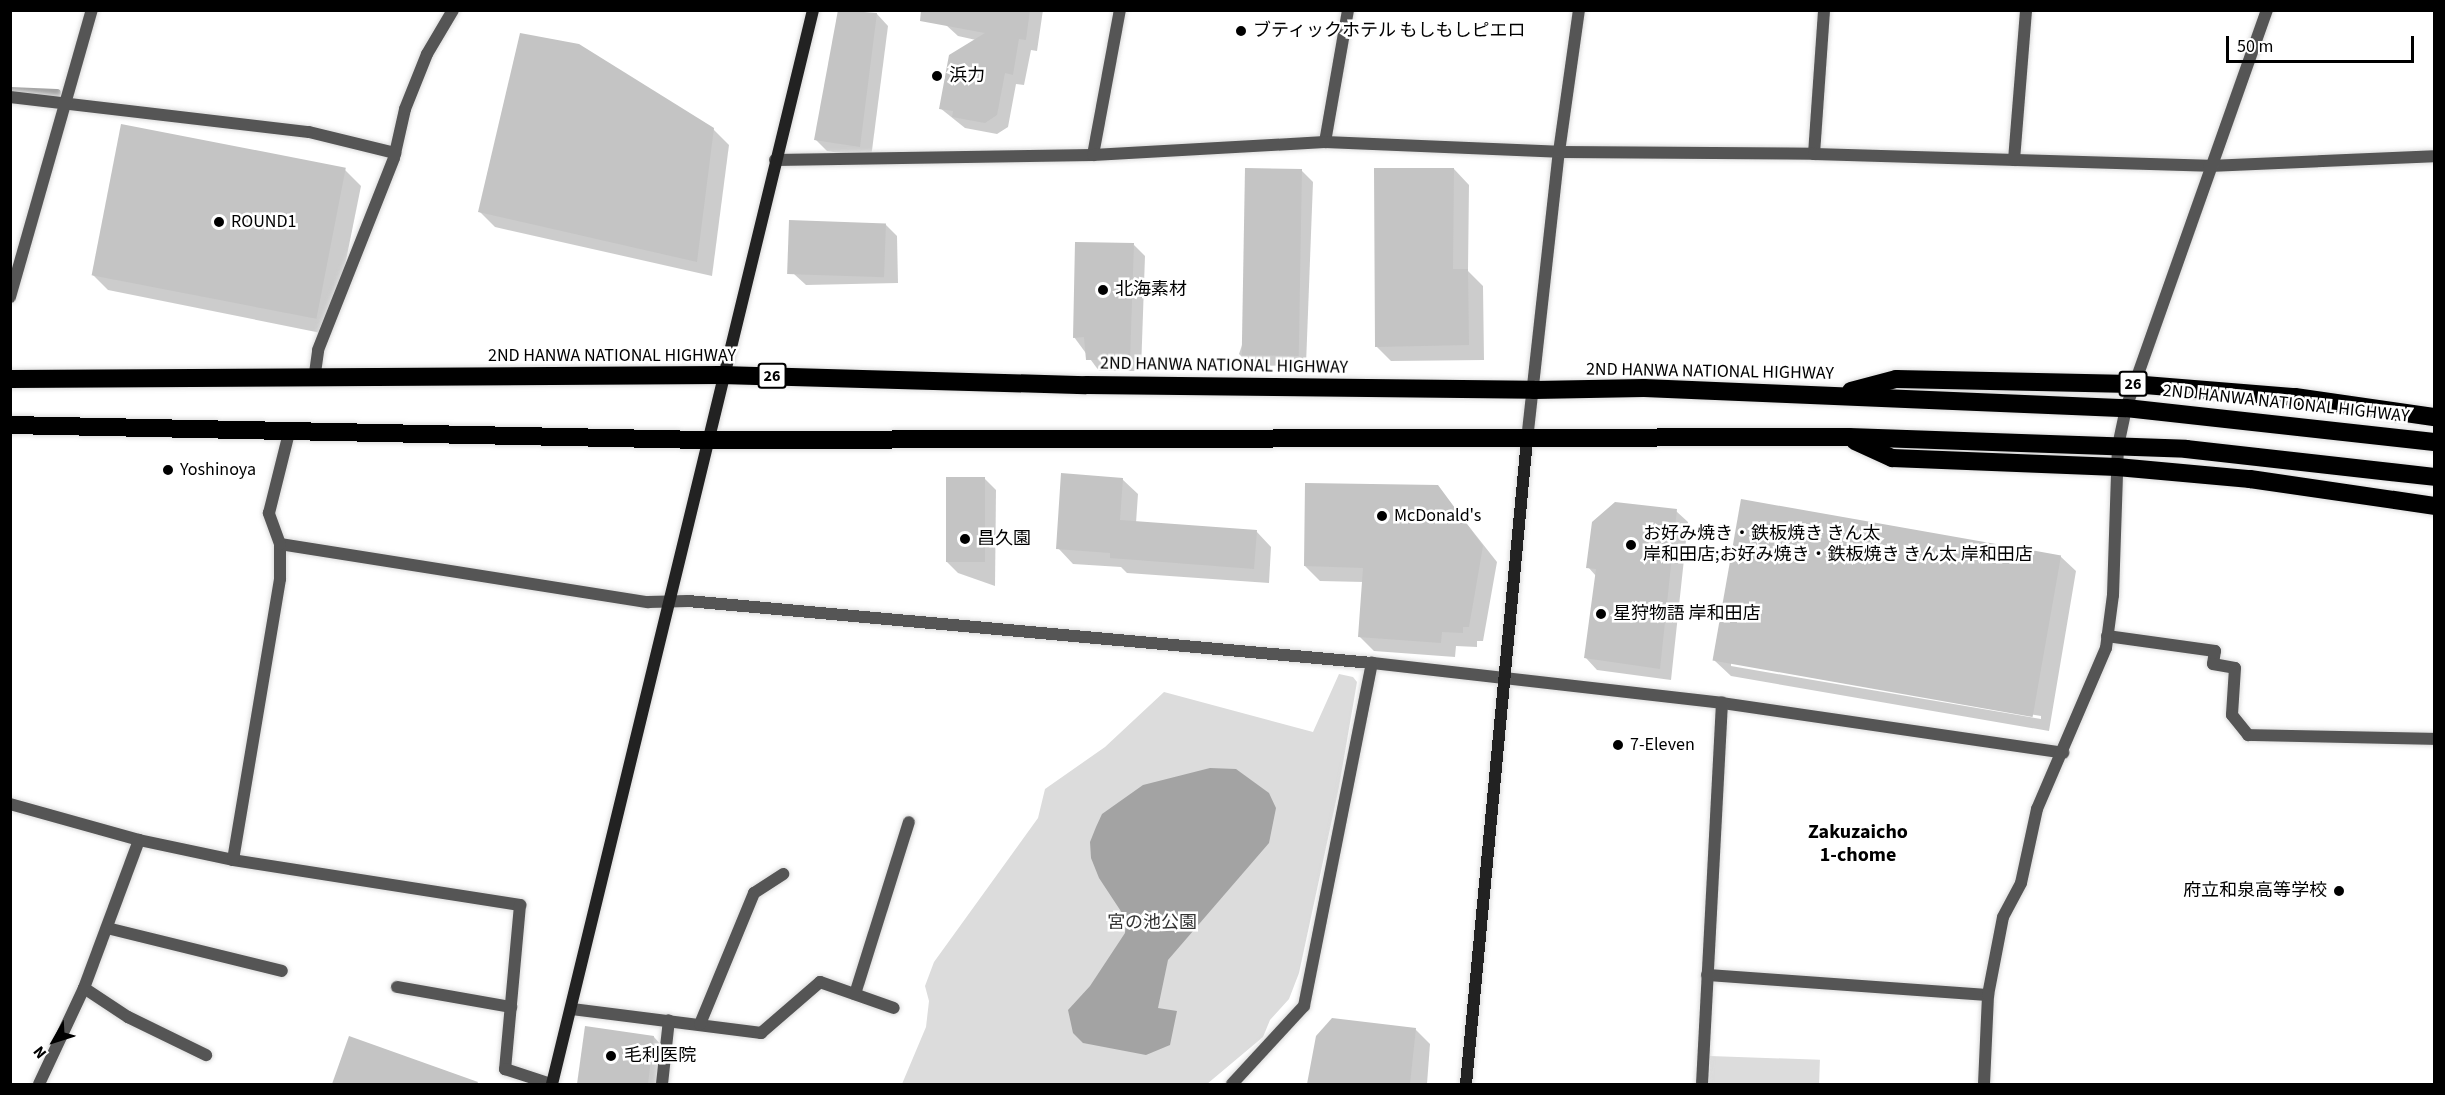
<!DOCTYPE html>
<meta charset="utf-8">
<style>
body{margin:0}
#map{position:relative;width:2445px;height:1095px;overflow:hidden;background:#fff;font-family:"Source Sans 3","Noto Sans JP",sans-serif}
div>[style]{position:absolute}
.green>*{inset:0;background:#dcdcdc;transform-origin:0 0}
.water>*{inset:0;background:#a3a3a3}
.shadow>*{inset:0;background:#0003}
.stream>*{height:8px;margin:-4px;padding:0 4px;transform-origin:4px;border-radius:4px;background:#a3a3a3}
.building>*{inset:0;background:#c4c4c4;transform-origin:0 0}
.roads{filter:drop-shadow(0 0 2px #dbdbdb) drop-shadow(0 0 2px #dbdbdb)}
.street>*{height:12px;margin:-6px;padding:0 6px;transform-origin:6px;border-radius:6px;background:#555}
.secondary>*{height:12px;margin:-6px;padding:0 6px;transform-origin:6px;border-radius:6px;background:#222}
.highway>*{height:18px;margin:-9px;padding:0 9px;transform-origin:9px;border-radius:9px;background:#000}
.dots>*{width:16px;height:16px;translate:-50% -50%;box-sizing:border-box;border:3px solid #fff;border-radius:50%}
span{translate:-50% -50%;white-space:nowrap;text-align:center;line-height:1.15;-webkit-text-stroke:5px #fff;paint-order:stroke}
.shield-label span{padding:2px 4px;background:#fff;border:2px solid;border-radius:4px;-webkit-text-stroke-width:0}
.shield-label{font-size:16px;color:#000;font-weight:700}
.poi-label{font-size:18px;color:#000}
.left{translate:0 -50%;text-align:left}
.right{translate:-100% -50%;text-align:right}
.street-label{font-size:18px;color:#000}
.park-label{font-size:18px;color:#333}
.neighbourhood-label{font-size:20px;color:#000;font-weight:700}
.frame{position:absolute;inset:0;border:12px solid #000;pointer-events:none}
.north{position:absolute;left:24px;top:1011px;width:60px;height:60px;-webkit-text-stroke:4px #fff;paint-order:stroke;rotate:231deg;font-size:16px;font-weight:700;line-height:24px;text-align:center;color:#000}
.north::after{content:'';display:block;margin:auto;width:21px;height:27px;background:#000;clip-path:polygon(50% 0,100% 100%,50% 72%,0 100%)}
.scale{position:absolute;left:2226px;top:36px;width:188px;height:27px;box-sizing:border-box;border:3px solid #000;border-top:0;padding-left:8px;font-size:18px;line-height:21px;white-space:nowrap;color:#000;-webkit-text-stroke:4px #fff;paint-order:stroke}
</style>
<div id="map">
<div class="green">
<div style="clip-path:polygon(1339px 674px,1353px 677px,1357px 682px,1339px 787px,1299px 973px,1289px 999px,1270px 1020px,1263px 1037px,1207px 1084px,902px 1084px,926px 1027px,929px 1001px,925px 986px,934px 962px,1038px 818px,1045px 789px,1105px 747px,1164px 692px,1313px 732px)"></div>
<div style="left:1710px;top:1056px;width:110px;height:28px;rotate:2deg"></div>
</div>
<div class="water">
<div style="clip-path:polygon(1210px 768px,1236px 769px,1269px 793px,1276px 808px,1269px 843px,1168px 960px,1158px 1008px,1177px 1011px,1170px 1045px,1146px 1055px,1083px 1043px,1073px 1033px,1068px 1010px,1090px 986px,1125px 933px,1126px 919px,1099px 878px,1091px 858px,1090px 842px,1096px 827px,1102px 814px,1143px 785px)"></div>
</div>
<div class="shadow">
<div style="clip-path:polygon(840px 10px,877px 14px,888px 26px,871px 158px,827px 151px,816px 140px)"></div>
<div style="clip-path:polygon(949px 10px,1043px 10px,1037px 51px,1031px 50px,1024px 85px,1016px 84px,1008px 127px,997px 134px,965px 128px,940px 108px,976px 40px,958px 36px,946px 25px)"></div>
<div style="clip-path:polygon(713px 129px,729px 145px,712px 276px,495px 227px,480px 212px)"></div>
<div style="clip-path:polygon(1454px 169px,1469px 185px,1468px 271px,1483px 286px,1484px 360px,1391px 361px,1376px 346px)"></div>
<div style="clip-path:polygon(345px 170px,361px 186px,331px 335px,108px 290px,93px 275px)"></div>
<div style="clip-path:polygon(1301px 170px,1313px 182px,1306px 365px,1251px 366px,1239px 354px)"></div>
<div style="clip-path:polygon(885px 224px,897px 236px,898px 283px,806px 285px,794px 274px)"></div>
<div style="clip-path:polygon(1134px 245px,1145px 256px,1141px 371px,1099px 371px,1074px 337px)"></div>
<div style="clip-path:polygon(984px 478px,996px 490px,995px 586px,958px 573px,946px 561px)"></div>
<div style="clip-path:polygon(1122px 479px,1138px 494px,1136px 523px,1256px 531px,1271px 547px,1269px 583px,1127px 573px,1121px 567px,1073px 564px,1058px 548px)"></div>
<div style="clip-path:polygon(1437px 486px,1497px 562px,1483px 641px,1477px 641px,1477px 647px,1456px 646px,1455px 657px,1374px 651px,1359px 636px,1364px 582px,1320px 581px,1305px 566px)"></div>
<div style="clip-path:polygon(1676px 511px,1688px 522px,1671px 680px,1597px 670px,1586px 658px,1596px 576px,1588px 567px)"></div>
<div style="clip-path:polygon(evenodd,2060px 556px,2076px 571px,2049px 731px,1731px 676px,1715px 661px,2060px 556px,1731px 663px,2041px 716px,2041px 719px,1731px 666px,1731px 663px)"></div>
<div style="clip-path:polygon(586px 1027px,654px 1037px,662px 1046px,657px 1084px,578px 1084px)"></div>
<div style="clip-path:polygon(1415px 1029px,1430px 1044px,1427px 1084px,1309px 1084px,1317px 1036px)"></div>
<div style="clip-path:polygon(350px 1038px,465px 1079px,471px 1084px,333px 1084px)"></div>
</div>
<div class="stream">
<div style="left:10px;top:91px;width:47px;rotate:2.4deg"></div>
</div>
<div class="building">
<div style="clip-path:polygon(838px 10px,877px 13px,860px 147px,814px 140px)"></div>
<div style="clip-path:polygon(921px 10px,1030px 10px,1026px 40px,1019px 39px,1013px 75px,1005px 73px,997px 115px,985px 123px,952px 117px,953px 111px,939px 109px,949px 55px,985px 33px,920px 21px)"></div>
<div style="clip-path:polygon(520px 33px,579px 44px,714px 128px,697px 262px,478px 212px)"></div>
<div style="left:121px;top:124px;width:229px;height:154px;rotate:11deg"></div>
<div style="left:1245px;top:168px;width:57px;height:187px;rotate:1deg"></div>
<div style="clip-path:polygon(1374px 168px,1454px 168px,1453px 269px,1468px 269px,1469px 345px,1375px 347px)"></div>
<div style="left:789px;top:220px;width:97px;height:54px;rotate:2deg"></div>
<div style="clip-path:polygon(1075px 242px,1134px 243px,1130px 360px,1086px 360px,1084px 337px,1073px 338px)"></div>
<div style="clip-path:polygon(1061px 473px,1123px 478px,1120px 520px,1257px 530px,1254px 569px,1110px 558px,1110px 553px,1056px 549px)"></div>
<div style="left:946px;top:477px;width:39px;height:85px"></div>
<div style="clip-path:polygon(1305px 483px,1438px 485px,1483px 546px,1469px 627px,1463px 627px,1463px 633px,1442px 632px,1441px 643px,1358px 637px,1363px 568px,1304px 566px)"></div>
<div style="left:1741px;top:499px;width:325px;height:164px;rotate:10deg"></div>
<div style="clip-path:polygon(1615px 502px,1677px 509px,1660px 669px,1584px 658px,1596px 569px,1586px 568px,1592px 522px)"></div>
<div style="clip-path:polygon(1332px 1018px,1416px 1028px,1410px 1084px,1307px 1084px,1316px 1036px)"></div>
<div style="clip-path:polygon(585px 1026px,654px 1036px,648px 1084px,577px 1084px)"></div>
<div style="clip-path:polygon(349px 1036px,478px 1082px,477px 1084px,332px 1084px)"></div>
</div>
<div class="roads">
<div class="street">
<div style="left:10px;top:97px;width:301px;rotate:6.7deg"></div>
<div style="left:309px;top:132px;width:89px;rotate:13.7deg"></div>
<div style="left:1325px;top:142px;width:134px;rotate:-80.1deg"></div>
<div style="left:1814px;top:154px;width:144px;rotate:-86deg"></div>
<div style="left:1093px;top:155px;width:147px;rotate:-79.5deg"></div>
<div style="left:775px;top:160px;width:318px;rotate:-0.9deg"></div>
<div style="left:1093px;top:155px;width:232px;rotate:-3.2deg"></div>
<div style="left:1325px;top:142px;width:234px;rotate:2.4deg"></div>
<div style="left:1559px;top:152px;width:255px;rotate:0.4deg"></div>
<div style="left:1814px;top:154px;width:395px;rotate:1.7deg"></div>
<div style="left:2209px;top:166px;width:225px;rotate:-2.5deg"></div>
<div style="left:2014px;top:160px;width:150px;rotate:-85.4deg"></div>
<div style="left:10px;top:297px;width:298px;rotate:-74.1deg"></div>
<div style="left:314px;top:380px;width:30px;rotate:-82deg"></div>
<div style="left:318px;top:350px;width:206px;rotate:-68.4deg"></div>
<div style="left:394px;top:158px;width:50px;rotate:-77.3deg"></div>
<div style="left:405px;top:109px;width:59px;rotate:-68.2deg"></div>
<div style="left:427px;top:54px;width:51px;rotate:-59.4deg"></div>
<div style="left:1527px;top:440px;width:290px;rotate:-83.7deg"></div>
<div style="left:1559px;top:152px;width:143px;rotate:-82deg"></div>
<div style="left:280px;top:544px;width:373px;rotate:9deg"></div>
<div style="left:648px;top:602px;width:40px;rotate:-1.4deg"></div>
<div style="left:688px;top:601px;width:687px;rotate:5.18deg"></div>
<div style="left:1372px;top:663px;width:352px;rotate:6.5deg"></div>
<div style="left:1722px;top:703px;width:345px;rotate:8.3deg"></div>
<div style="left:2107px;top:636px;width:109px;rotate:7.9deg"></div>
<div style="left:2215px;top:651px;width:13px;rotate:99deg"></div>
<div style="left:2213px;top:664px;width:22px;rotate:10deg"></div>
<div style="left:2235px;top:668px;width:47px;rotate:93.7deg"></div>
<div style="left:2232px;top:715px;width:26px;rotate:51deg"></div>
<div style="left:2248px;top:735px;width:186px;rotate:1.2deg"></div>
<div style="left:10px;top:804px;width:134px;rotate:15.6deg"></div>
<div style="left:139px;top:840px;width:96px;rotate:12deg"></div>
<div style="left:233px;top:860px;width:291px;rotate:8.9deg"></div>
<div style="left:520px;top:905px;width:165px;rotate:95.2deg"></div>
<div style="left:505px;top:1069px;width:48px;rotate:18.1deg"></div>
<div style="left:233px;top:860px;width:285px;rotate:-80.5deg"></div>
<div style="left:280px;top:579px;width:35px;rotate:-90deg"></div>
<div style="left:280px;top:544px;width:33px;rotate:-110deg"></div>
<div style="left:269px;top:513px;width:87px;rotate:-76deg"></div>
<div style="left:107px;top:928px;width:180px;rotate:13.8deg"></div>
<div style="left:1707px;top:975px;width:282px;rotate:4.1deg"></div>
<div style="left:397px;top:987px;width:116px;rotate:10deg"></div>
<div style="left:84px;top:988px;width:53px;rotate:33.4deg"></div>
<div style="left:128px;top:1017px;width:87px;rotate:26deg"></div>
<div style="left:855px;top:994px;width:180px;rotate:-72.6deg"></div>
<div style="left:572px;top:1009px;width:191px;rotate:7.2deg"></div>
<div style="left:761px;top:1033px;width:78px;rotate:-40.8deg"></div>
<div style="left:820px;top:982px;width:78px;rotate:19.4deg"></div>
<div style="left:700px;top:1024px;width:142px;rotate:-67.6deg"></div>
<div style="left:754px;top:893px;width:35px;rotate:-33deg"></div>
<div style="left:39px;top:1084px;width:106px;rotate:-64.9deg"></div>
<div style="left:84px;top:988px;width:158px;rotate:-69.6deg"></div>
<div style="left:662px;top:1084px;width:64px;rotate:-83.8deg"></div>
<div style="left:1232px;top:1084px;width:106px;rotate:-47.3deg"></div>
<div style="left:1304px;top:1006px;width:350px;rotate:-78.8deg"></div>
<div style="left:1702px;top:1084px;width:382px;rotate:-87deg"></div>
<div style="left:1984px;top:1084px;width:89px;rotate:-87.4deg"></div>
<div style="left:1988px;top:995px;width:79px;rotate:-79.1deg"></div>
<div style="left:2003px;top:917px;width:38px;rotate:-62deg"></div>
<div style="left:2021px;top:883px;width:76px;rotate:-77.8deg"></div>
<div style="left:2037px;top:809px;width:175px;rotate:-66.8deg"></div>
<div style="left:2106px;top:648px;width:53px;rotate:-82.5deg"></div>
<div style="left:2113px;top:595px;width:149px;rotate:-88.1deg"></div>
<div style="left:2118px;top:446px;width:39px;rotate:-78deg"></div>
<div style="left:2126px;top:408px;width:422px;rotate:-70.5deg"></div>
</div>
<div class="secondary">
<div style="left:552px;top:1084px;width:1105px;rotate:-76.34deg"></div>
<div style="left:1466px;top:1084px;width:647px;rotate:-84.59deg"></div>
</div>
<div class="highway">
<div style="left:10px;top:379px;width:711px;rotate:-0.32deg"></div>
<div style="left:721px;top:375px;width:365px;rotate:1.6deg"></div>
<div style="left:1086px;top:385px;width:448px;rotate:0.6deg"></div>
<div style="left:1534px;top:390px;width:110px;rotate:-1deg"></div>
<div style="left:1644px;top:388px;width:482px;rotate:2.4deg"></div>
<div style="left:2126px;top:408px;width:310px;rotate:6.3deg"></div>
<div style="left:1851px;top:391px;width:47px;rotate:-14.9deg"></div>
<div style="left:1896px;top:379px;width:236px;rotate:1.2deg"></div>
<div style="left:2132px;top:384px;width:164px;rotate:4.6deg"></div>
<div style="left:2295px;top:397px;width:140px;rotate:8.2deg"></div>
<div style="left:10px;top:425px;width:695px;rotate:1.24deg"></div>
<div style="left:705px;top:440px;width:1144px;rotate:-0.15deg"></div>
<div style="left:1849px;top:437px;width:337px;rotate:2deg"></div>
<div style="left:2186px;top:449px;width:250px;rotate:6.4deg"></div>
<div style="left:1855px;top:441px;width:41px;rotate:24.7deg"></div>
<div style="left:1892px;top:458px;width:225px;rotate:2.3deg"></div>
<div style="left:2117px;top:467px;width:134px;rotate:5.2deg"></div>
<div style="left:2250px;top:479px;width:186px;rotate:8.3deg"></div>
</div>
</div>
<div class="dots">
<div style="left:1241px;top:31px;background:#000"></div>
<div style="left:937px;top:76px;background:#000"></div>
<div style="left:219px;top:222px;background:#000"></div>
<div style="left:1103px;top:290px;background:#000"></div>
<div style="left:168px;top:470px;background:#000"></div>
<div style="left:1382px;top:516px;background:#000"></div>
<div style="left:965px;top:539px;background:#000"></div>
<div style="left:1631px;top:545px;background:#000"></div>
<div style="left:1601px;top:614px;background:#000"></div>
<div style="left:1618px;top:745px;background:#000"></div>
<div style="left:2339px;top:891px;background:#000"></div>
<div style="left:611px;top:1056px;background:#000"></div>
</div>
<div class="shield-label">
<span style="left:772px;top:376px">26</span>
<span style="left:2133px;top:384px">26</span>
</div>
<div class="poi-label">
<span class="left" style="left:1253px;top:31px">ブティックホテル もしもしピエロ</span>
<span class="left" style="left:949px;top:76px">浜力</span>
<span class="left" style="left:231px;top:222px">ROUND1</span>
<span class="left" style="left:1115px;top:290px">北海素材</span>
<span class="left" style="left:180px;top:470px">Yoshinoya</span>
<span class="left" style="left:1394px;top:516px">McDonald's</span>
<span class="left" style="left:1643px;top:545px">お好み焼き・鉄板焼き きん太<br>岸和田店;お好み焼き・鉄板焼き きん太 岸和田店</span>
<span class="left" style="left:977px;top:539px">昌久園</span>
<span class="left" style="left:1613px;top:614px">星狩物語 岸和田店</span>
<span class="left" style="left:1630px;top:745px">7-Eleven</span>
<span class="right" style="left:2327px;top:891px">府立和泉高等学校</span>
<span class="left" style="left:624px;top:1056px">毛利医院</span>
</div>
<div class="street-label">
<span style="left:612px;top:356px">2ND HANWA NATIONAL HIGHWAY</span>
<span style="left:1224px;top:366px;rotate:1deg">2ND HANWA NATIONAL HIGHWAY</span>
<span style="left:1710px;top:372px;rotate:1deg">2ND HANWA NATIONAL HIGHWAY</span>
<span style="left:2286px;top:404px;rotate:6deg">2ND HANWA NATIONAL HIGHWAY</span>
</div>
<div class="park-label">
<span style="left:1152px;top:923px">宮の池公園</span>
</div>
<div class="neighbourhood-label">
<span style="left:1858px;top:844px">Zakuzaicho<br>1-chome</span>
</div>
<div class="frame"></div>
<div class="north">N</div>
<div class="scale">50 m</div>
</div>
